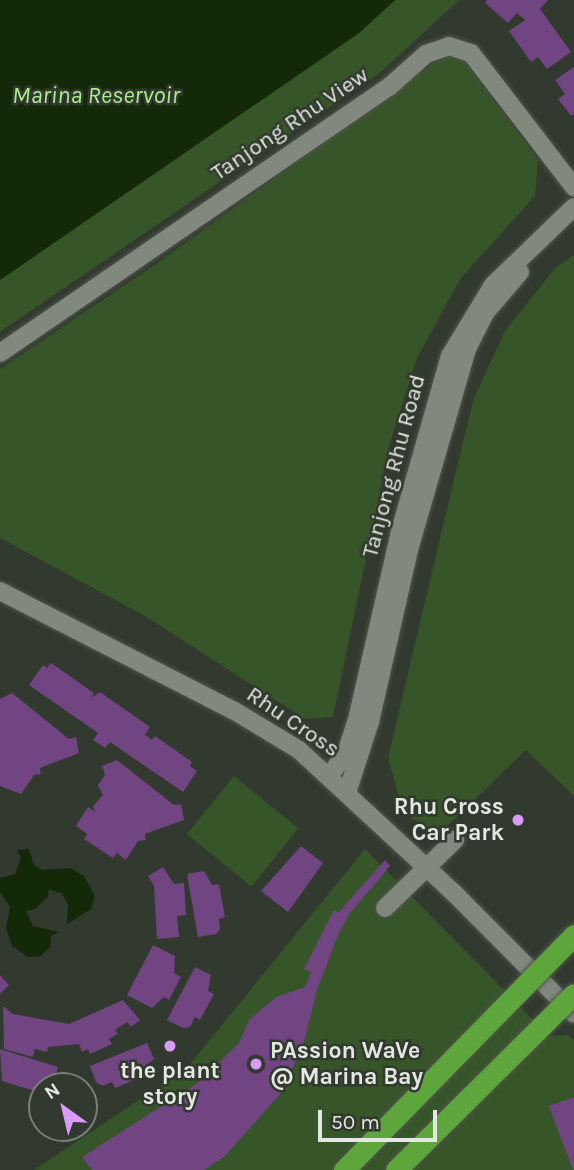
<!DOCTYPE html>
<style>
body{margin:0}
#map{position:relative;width:574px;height:1170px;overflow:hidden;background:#32392f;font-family:Karla,sans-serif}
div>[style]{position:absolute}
.green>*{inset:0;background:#365528;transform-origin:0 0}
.water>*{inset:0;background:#132907}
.building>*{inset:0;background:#704582}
.roads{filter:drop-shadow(0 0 2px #4f544c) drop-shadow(0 0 2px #4f544c)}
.minor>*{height:18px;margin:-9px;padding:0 9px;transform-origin:9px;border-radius:9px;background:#81897e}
.bridges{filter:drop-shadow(0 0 2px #4f544c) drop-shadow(0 0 2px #4f544c)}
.highway-bridge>*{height:21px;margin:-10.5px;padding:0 10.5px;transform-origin:10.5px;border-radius:10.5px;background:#5ea63b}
.dots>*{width:19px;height:19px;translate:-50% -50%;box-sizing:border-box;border:4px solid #32392f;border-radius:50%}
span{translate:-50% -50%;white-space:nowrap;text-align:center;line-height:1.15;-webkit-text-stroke:5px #32392f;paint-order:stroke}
.street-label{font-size:23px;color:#e4e8e2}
.poi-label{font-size:23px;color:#e4e8e2;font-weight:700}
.right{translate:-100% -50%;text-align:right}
.left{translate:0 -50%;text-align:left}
.water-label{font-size:24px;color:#abeb90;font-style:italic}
.north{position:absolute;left:28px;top:1072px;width:70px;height:70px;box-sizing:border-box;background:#32392f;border:2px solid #797f77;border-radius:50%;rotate:326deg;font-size:19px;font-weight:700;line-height:28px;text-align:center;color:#e4e8e2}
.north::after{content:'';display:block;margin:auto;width:24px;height:32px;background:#da9af7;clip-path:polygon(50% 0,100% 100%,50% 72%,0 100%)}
.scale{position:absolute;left:318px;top:1110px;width:119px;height:32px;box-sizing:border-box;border:4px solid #e4e8e2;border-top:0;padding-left:9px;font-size:21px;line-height:24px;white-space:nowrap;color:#e4e8e2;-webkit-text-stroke:5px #32392f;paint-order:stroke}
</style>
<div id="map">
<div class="green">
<div style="clip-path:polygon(395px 0,459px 0,381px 72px,0 332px,0 280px,359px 33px)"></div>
<div style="clip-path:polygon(459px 54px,538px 160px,535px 196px,461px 278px,417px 358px,390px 443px,333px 717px,305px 719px,145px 616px,0 538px,0 369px,156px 264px,438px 60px)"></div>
<div style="clip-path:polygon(574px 255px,574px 796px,526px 750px,435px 838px,403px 810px,388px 758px,456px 471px,474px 398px,505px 331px,556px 267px)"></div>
<div style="left:234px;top:776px;width:83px;height:75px;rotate:39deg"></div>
<div style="clip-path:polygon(365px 849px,549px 1036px,568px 1035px,574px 1041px,574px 1170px,34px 1170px,187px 1068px)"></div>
</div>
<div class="water">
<div style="clip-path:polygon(0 0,395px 0,359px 33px,0 280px)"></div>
<div style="clip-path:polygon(29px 849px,34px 865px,42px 870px,71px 868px,84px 876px,95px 896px,91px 909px,67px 924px,68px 904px,62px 894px,49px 889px,48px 897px,35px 909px,26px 911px,33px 926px,59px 932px,51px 936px,50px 947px,41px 956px,28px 957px,12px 946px,6px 928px,10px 907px,0 892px,0 878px,15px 874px,21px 857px,17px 850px)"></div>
</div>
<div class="building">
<div style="clip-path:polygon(487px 0,548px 0,540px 9px,571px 52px,547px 69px,538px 57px,531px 62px,509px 31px,525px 20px,517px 13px,508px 23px,485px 3px)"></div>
<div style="clip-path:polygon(574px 67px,574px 114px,571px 116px,558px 99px,565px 94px,555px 80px)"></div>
<div style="clip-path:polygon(51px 663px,94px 693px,91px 698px,100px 692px,150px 727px,145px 735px,152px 740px,155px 736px,192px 762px,190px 766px,197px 771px,183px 792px,110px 742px,105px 748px,93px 740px,98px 733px,29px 685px,43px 665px,47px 668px)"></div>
<div style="clip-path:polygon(12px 693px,69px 739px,76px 737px,79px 753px,40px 768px,41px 774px,34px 775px,21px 794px,0 786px,0 699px)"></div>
<div style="clip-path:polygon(117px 760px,174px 805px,181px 804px,184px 820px,145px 834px,146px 840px,138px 841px,126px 860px,117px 853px,113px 858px,84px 839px,87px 834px,76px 826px,88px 807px,95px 812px,93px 806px,103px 795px,98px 785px,105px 775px,102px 766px)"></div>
<div style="clip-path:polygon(301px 846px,323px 863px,288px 912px,261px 891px)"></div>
<div style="clip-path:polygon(385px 860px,390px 866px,350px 913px,338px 935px,317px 990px,303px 1046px,281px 1093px,225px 1156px,204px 1170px,92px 1170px,82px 1157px,199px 1082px,239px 1043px,249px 1020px,276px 997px,305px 987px,311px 972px,304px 969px,334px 910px,338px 913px)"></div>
<div style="clip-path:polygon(163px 867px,174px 884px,184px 883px,186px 915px,177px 916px,179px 937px,157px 939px,154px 886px,148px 876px)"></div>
<div style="clip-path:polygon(204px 871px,212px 885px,219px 884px,225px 917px,219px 919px,220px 929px,216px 934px,198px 937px,187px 874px)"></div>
<div style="clip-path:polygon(153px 945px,175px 956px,174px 973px,181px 977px,169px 1000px,164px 997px,152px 1008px,127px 995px)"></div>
<div style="clip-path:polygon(195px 967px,211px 975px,208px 991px,214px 994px,200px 1020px,195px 1017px,190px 1027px,183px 1028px,167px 1020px)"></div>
<div style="clip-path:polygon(0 975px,9px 985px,0 994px)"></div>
<div style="clip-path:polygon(123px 1000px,140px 1020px,131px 1027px,127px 1022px,115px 1030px,118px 1034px,109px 1039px,112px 1044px,90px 1054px,88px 1049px,82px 1052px,79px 1044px,48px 1047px,47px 1052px,35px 1049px,33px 1057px,4px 1049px,3px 1006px,13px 1014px,69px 1024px)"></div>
<div style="clip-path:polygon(147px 1043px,154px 1059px,141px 1069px,144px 1076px,115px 1088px,112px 1082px,102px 1086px,96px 1082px,90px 1066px)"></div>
<div style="clip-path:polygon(0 1049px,58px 1067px,53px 1084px,37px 1084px,35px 1091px,2px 1081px)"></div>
<div style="clip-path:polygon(574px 1097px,574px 1170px,573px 1170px,549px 1106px)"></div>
</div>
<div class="roads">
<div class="minor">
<div style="left:0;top:353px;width:471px;rotate:-34.4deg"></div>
<div style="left:389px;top:87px;width:50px;rotate:-41.7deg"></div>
<div style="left:426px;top:54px;width:24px;rotate:-19deg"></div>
<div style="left:449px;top:46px;width:23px;rotate:18deg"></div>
<div style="left:471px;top:53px;width:169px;rotate:52.5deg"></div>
<div style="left:0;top:591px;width:262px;rotate:27.1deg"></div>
<div style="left:233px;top:710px;width:77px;rotate:31.2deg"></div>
<div style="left:299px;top:750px;width:211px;rotate:42.7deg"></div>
<div style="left:454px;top:893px;width:170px;rotate:45.2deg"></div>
<div style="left:330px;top:775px;width:27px;rotate:-54deg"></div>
<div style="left:346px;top:753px;width:40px;rotate:-72deg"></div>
<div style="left:358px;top:715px;width:189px;rotate:-77.1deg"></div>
<div style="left:400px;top:531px;width:182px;rotate:-74.1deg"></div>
<div style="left:450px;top:356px;width:83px;rotate:-58.8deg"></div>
<div style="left:493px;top:285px;width:112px;rotate:-43.9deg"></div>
<div style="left:347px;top:793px;width:75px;rotate:-72.1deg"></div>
<div style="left:370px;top:722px;width:176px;rotate:-77.2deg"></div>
<div style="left:409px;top:550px;width:209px;rotate:-73.9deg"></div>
<div style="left:467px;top:349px;width:40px;rotate:-63.4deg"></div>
<div style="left:485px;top:313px;width:54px;rotate:-49.5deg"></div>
<div style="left:385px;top:908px;width:98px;rotate:-44.2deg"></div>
</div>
</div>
<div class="bridges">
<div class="highway-bridge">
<div style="left:344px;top:1170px;width:329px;rotate:-45.6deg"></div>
<div style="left:396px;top:1170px;width:250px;rotate:-44.7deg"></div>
</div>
</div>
<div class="dots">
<div style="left:518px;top:820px;background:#da9af7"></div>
<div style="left:170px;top:1046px;background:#da9af7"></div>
<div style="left:256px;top:1064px;background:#da9af7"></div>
</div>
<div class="street-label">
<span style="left:290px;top:124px;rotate:-34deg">Tanjong Rhu View</span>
<span style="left:394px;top:466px;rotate:-75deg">Tanjong Rhu Road</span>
<span style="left:293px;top:722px;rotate:34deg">Rhu Cross</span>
</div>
<div class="poi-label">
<span class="right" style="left:504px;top:820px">Rhu Cross<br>Car Park</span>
<span class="left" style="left:270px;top:1064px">PAssion WaVe<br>@ Marina Bay</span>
<span style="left:170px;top:1084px">the plant<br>story</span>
</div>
<div class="water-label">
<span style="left:96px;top:96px">Marina Reservoir</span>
</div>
<div class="north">N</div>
<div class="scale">50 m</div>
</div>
